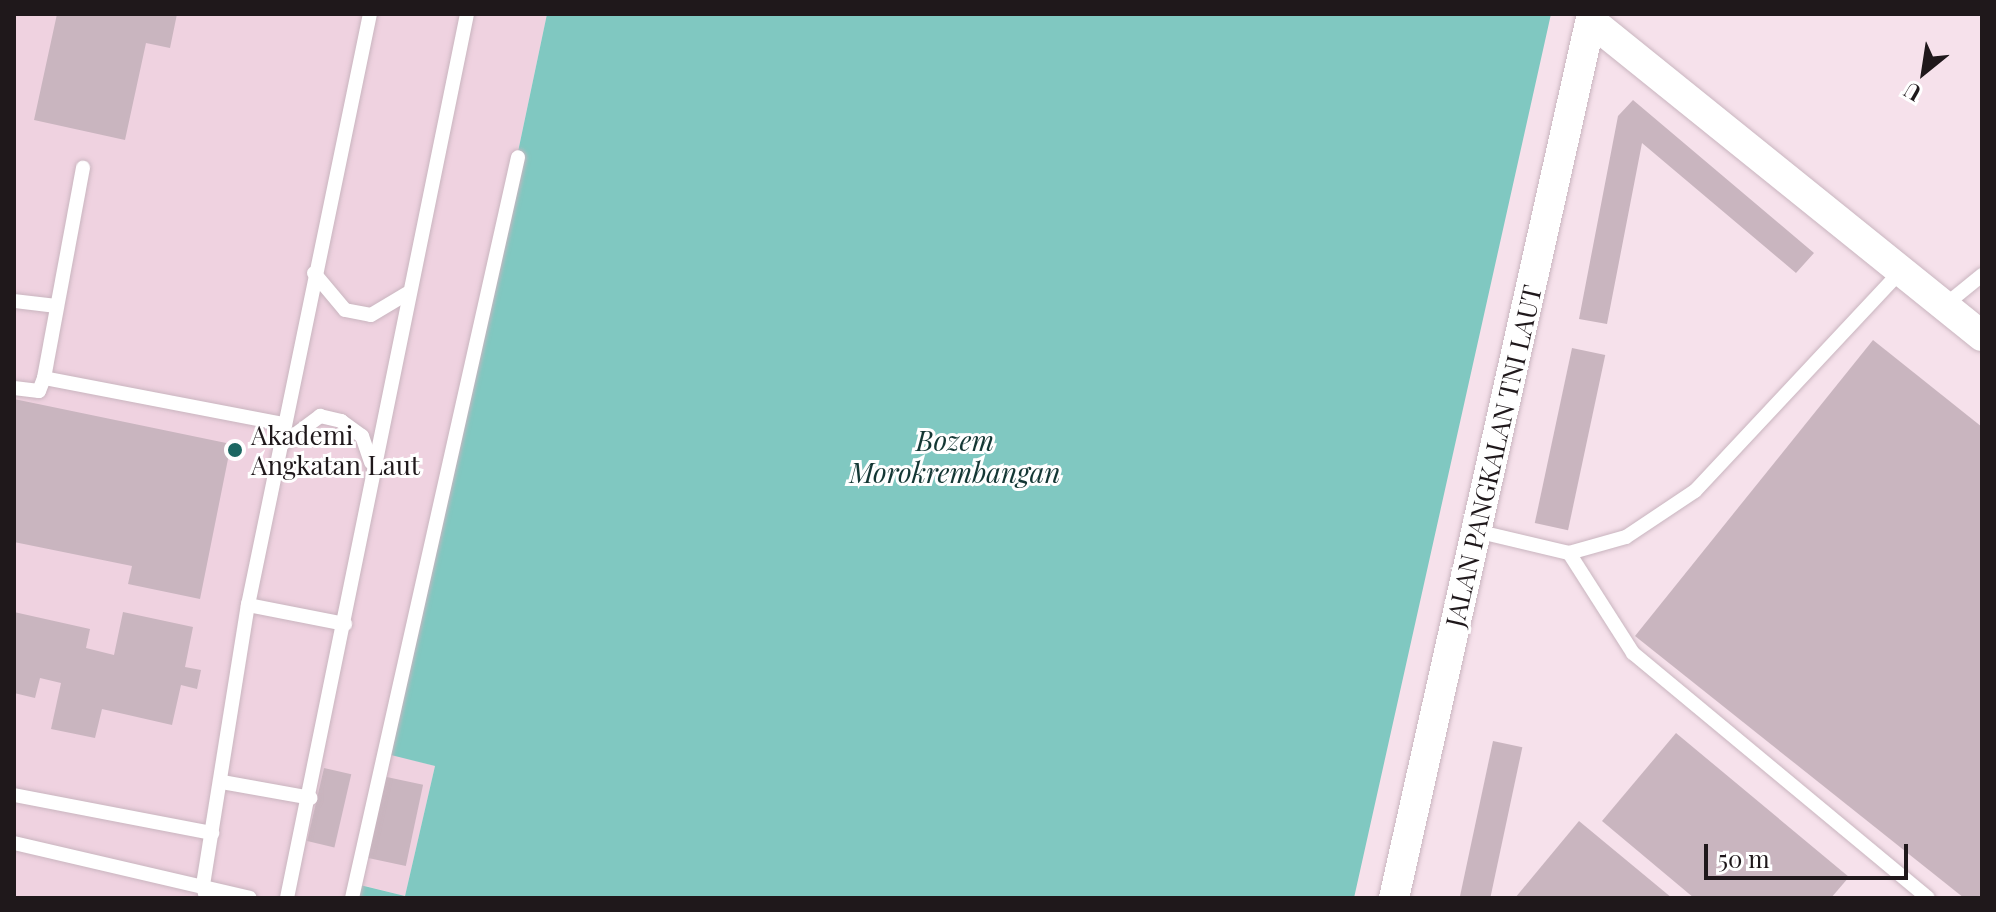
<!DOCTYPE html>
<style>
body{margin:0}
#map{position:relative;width:1996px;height:912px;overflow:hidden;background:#f6e1eb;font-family:"Playfair Display",serif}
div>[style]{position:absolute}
.built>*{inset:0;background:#efd2e0}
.water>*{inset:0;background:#80c8c1}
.building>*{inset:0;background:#c9b5bf;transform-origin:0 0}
.roads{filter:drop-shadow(0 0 2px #c9b5bf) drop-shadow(0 0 2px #c9b5bf)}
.service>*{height:14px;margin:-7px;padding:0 7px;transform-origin:7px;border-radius:7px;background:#fff}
.minor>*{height:30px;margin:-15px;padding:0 15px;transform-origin:15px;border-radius:15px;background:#fff}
.dots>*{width:22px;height:22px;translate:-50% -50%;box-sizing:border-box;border:4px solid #fff;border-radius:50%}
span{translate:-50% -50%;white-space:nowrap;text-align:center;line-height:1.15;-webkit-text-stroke:6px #fff;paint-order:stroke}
.poi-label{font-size:26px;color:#1f181b}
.left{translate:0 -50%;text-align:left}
.street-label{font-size:26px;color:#1f181b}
.water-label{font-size:28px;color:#143734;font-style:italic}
.frame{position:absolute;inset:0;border:16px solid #1f181b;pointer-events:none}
.north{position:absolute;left:1884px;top:32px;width:80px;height:80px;-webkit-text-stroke:6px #fff;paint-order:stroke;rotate:210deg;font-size:22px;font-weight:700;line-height:32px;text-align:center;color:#1f181b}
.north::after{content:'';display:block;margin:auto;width:28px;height:36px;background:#1f181b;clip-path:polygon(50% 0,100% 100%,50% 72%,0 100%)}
.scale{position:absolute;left:1704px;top:844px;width:204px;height:36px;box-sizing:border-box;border:4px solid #1f181b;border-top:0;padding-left:10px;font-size:24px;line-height:28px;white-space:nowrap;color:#1f181b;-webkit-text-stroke:6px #fff;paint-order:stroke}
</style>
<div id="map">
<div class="built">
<div style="clip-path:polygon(14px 14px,547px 14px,391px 754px,435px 766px,405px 896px,361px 885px,358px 898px,14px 898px)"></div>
</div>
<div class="water">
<div style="clip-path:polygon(547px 14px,1551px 14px,1354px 898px,358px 898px,360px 885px,405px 896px,435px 766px,391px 755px)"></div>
</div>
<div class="building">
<div style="clip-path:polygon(57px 14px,177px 14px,170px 48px,146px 43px,125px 140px,34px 120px)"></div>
<div style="clip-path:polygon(1633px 100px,1814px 253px,1796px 273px,1642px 143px,1607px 324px,1579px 319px,1618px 116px)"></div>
<div style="clip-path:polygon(1873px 340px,1982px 427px,1982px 898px,1964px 898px,1635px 636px)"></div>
<div style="left:1572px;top:348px;width:34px;height:179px;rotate:12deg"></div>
<div style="clip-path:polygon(14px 399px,231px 444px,200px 599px,128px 584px,132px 566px,14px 542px)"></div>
<div style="clip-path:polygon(14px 612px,90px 629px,86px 648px,114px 655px,123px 612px,193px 627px,185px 667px,201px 670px,197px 689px,181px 685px,172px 725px,102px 709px,95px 738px,51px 729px,61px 683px,40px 678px,35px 698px,14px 693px)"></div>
<div style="clip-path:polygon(1676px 733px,1849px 877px,1831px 898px,1694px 898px,1602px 821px)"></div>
<div style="left:1493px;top:741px;width:30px;height:161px;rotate:12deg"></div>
<div style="left:324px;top:768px;width:28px;height:75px;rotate:13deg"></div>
<div style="left:382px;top:776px;width:42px;height:83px;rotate:12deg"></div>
<div style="clip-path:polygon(1579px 821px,1672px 898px,1515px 898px)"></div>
</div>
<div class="roads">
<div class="service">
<div style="left:314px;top:273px;width:48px;rotate:50deg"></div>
<div style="left:345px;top:310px;width:26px;rotate:11deg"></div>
<div style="left:371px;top:315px;width:41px;rotate:-31deg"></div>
<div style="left:14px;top:301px;width:42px;rotate:6.8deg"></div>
<div style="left:1944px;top:306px;width:49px;rotate:-39.2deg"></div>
<div style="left:44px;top:378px;width:243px;rotate:10.9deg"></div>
<div style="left:14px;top:388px;width:25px;rotate:7deg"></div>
<div style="left:39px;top:391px;width:14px;rotate:-69deg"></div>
<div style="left:44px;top:378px;width:214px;rotate:-79.5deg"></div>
<div style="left:281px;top:445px;width:49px;rotate:-36.6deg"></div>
<div style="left:320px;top:416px;width:22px;rotate:13deg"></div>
<div style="left:341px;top:421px;width:26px;rotate:36deg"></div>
<div style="left:362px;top:436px;width:28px;rotate:71deg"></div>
<div style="left:1476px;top:531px;width:96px;rotate:13.3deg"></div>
<div style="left:1569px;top:553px;width:59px;rotate:-15.7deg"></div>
<div style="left:1626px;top:537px;width:83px;rotate:-33.7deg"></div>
<div style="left:1695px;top:491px;width:299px;rotate:-46.9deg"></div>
<div style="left:1569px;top:553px;width:119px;rotate:57.4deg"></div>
<div style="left:1633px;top:653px;width:383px;rotate:39.7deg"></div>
<div style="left:248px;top:605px;width:99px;rotate:11.1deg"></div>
<div style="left:222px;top:782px;width:90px;rotate:10.2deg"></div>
<div style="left:14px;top:795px;width:202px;rotate:10.9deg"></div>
<div style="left:14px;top:843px;width:242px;rotate:13.1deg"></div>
<div style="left:206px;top:898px;width:13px;rotate:-103deg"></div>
<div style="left:203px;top:885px;width:284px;rotate:-80.9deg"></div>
<div style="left:248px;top:605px;width:603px;rotate:-78.34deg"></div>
<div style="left:287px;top:898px;width:902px;rotate:-78.49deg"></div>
<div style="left:352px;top:898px;width:759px;rotate:-77.37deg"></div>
</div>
<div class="minor">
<div style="left:1591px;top:21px;width:502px;rotate:38.86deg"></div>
<div style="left:1394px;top:898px;width:906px;rotate:-77.38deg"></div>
</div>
</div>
<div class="dots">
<div style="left:235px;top:450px;background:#1c6762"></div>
</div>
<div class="poi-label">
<span class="left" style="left:251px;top:450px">Akademi<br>Angkatan Laut</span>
</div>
<div class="street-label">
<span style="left:1493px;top:456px;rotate:-77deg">JALAN PANGKALAN TNI LAUT</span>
</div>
<div class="water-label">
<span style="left:955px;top:456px">Bozem<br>Morokrembangan</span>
</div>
<div class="frame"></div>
<div class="north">U</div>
<div class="scale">50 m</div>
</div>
